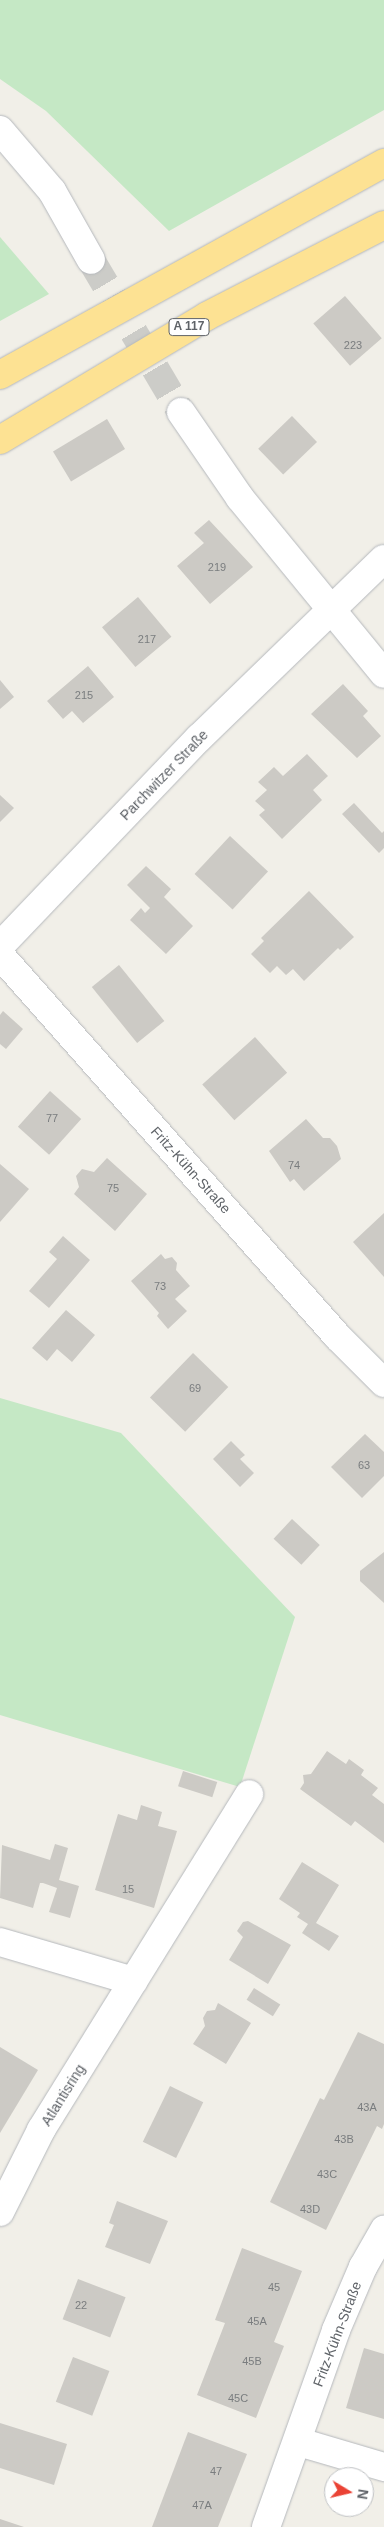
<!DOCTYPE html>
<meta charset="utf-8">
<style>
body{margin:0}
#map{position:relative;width:384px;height:2527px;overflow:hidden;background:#f1efe8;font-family:Arial,sans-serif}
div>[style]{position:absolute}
.green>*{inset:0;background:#c5e8c5}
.building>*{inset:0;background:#cccac5;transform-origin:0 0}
.minor-tunnel>*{height:28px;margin-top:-14px;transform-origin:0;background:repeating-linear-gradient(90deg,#ccccc8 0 28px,transparent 0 42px)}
.roads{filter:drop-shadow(0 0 1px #b5b8bc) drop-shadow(0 0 1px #b5b8bc)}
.minor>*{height:28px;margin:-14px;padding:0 14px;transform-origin:14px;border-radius:14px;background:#fff}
.highway>*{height:28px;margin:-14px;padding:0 14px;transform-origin:14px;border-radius:14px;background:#fde293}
span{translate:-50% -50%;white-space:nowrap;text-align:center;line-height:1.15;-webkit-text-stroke:5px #fff;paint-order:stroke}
.number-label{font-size:11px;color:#7a7d7f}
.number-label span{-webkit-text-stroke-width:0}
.shield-label span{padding:1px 4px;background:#fff;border:1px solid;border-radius:4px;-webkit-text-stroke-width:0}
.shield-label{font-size:12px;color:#5f6368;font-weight:700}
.street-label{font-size:14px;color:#5f6368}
.north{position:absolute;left:324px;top:2467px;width:50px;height:50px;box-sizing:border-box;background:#fff;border:1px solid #bfc1c3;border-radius:50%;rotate:99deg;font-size:14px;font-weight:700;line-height:20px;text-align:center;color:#5f6368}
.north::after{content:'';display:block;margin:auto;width:18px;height:22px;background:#ea4335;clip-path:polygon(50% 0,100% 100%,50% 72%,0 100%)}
</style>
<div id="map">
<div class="green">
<div style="clip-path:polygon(0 0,384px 0,384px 110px,169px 231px,46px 111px,0 79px)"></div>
<div style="clip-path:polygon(0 237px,49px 294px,0 321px)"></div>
<div style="clip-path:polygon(0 1398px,121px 1433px,295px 1617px,240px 1787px,0 1715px)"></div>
</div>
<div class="building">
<div style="left:345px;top:296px;width:56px;height:42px;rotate:49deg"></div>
<div style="left:292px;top:416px;width:36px;height:47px;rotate:46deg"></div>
<div style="left:107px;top:419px;width:35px;height:63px;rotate:59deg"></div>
<div style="clip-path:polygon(209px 520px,253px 567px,210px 604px,177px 566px,204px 543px,194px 533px)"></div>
<div style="left:138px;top:597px;width:52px;height:47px;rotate:50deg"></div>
<div style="clip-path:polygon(88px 666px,114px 697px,83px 723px,72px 711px,63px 719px,47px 701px)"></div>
<div style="clip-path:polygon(0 680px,14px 697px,0 709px)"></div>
<div style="clip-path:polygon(343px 684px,368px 711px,363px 716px,381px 736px,357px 758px,311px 714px)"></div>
<div style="clip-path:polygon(307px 754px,328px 776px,313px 790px,322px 800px,282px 839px,259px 815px,265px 810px,255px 801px,267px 790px,258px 782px,274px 767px,283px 776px)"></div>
<div style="clip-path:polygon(0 795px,14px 808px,0 822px)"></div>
<div style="clip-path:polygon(354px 803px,382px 833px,384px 831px,384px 848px,379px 853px,342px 814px)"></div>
<div style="left:230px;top:836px;width:52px;height:52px;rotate:43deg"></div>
<div style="clip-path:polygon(146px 866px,171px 889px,164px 897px,193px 926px,166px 954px,130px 920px,141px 908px,145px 913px,150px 908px,127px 885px)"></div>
<div style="clip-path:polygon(309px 891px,354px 937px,340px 950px,338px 948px,304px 981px,293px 969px,286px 975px,277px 966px,270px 973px,251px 954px,264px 941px,261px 938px)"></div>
<div style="left:119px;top:965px;width:72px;height:35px;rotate:51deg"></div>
<div style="clip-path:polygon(3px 1011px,23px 1029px,6px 1049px,0 1044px,0 1015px)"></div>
<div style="left:255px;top:1037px;width:48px;height:71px;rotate:48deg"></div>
<div style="left:50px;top:1091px;width:42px;height:48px;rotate:42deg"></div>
<div style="clip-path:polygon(306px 1119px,323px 1138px,330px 1138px,337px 1146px,341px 1159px,304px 1191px,294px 1179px,290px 1182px,269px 1151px)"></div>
<div style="clip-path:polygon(107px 1158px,147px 1194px,115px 1231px,74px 1194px,79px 1187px,76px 1176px,82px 1169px,94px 1172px)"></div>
<div style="clip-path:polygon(0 1164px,29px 1189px,0 1222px)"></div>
<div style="clip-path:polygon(384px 1213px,384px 1277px,353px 1242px)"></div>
<div style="clip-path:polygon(63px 1236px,90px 1260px,49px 1308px,29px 1291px,57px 1259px,49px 1252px)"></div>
<div style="clip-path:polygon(161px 1254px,165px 1259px,172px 1257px,177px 1263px,176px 1270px,190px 1286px,175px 1299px,187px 1311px,168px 1329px,157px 1316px,159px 1313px,131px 1281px)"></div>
<div style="clip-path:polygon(66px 1310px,95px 1335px,72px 1362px,57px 1349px,47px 1361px,32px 1348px)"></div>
<div style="left:193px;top:1353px;width:49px;height:62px;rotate:44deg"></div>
<div style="clip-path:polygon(365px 1434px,384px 1452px,384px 1476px,362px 1498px,331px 1467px)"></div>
<div style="clip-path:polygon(231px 1441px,245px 1455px,240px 1459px,254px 1473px,240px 1487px,213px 1459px)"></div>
<div style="left:292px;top:1519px;width:38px;height:27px;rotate:43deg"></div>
<div style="clip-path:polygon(384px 1552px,384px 1603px,360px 1581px,360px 1571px)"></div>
<div style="clip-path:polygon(327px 1751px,346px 1764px,349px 1759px,364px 1770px,361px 1775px,378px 1788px,372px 1795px,384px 1804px,384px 1843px,355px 1821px,351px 1826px,300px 1789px,304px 1783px,303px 1775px,311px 1774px)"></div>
<div style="left:183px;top:1771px;width:36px;height:16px;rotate:18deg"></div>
<div style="clip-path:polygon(141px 1805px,162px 1812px,158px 1826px,177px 1831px,154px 1908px,95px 1890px,118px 1814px,137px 1820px)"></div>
<div style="clip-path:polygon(55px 1844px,68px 1848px,59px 1880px,79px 1886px,70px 1918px,49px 1912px,57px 1888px,43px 1883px,40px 1883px,33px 1908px,0 1898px,2px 1845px,50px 1860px)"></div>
<div style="clip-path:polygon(302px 1862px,339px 1885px,316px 1923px,339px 1936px,329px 1951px,302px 1933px,308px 1924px,297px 1917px,300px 1913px,279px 1899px)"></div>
<div style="clip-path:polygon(248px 1921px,291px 1945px,268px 1984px,229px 1960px,243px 1937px,237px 1931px,243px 1922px)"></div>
<div style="left:254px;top:1988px;width:31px;height:14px;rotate:32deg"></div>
<div style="clip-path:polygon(218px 2003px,251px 2023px,226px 2064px,193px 2044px,205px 2026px,203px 2018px,207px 2011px,215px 2010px)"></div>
<div style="clip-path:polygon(358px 2032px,384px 2044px,384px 2124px,382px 2129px,377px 2126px,326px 2230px,270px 2202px,320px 2098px,324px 2100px)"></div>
<div style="clip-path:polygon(0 2047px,38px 2070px,0 2133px)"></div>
<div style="left:170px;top:2086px;width:37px;height:62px;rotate:26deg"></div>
<div style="clip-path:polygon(117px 2201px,168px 2221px,150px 2264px,105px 2247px,114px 2225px,109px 2223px)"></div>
<div style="clip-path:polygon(242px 2248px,302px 2271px,274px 2342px,284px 2346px,256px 2418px,197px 2395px,225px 2323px,215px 2320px)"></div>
<div style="left:78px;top:2279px;width:51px;height:43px;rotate:21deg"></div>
<div style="clip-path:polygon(364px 2348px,384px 2354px,384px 2419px,346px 2408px)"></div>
<div style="left:73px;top:2357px;width:39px;height:48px;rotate:21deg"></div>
<div style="clip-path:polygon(0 2423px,67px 2444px,54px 2485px,0 2468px)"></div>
<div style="clip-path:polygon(188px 2432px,247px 2454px,218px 2527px,152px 2527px)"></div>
<div style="clip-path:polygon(0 2519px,24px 2527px,0 2527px)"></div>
</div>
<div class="minor-tunnel">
<div style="left:91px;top:260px;width:177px;rotate:59.4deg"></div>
</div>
<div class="roads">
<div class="minor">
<div style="left:0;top:130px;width:80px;rotate:49.6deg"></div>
<div style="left:52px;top:191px;width:79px;rotate:60.5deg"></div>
<div style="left:181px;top:412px;width:104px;rotate:55.5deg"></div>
<div style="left:240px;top:498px;width:227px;rotate:50.7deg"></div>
<div style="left:0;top:946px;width:288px;rotate:-46.3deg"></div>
<div style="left:199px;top:738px;width:257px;rotate:-44.1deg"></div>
<div style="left:0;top:955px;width:510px;rotate:48.5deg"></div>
<div style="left:338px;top:1337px;width:65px;rotate:45deg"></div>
<div style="left:0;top:1942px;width:139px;rotate:16.3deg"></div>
<div style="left:0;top:2212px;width:92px;rotate:-63.4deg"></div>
<div style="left:41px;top:2130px;width:395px;rotate:-58.2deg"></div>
<div style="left:299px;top:2442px;width:89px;rotate:16.4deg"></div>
<div style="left:266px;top:2527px;width:209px;rotate:-70.4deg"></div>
<div style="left:336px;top:2330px;width:69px;rotate:-66.8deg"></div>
<div style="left:363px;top:2267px;width:43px;rotate:-60.4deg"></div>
</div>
<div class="highway">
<div style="left:0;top:375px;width:439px;rotate:-28.9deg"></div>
<div style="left:0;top:440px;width:241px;rotate:-30.9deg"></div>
<div style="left:207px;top:316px;width:199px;rotate:-27.2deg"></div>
</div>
</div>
<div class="number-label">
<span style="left:353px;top:345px">223</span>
<span style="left:217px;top:567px">219</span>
<span style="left:147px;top:639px">217</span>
<span style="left:84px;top:695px">215</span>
<span style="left:52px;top:1118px">77</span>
<span style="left:294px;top:1165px">74</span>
<span style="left:113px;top:1188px">75</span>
<span style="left:160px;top:1286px">73</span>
<span style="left:195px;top:1388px">69</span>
<span style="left:364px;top:1465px">63</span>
<span style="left:128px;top:1889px">15</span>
<span style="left:367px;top:2107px">43A</span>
<span style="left:344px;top:2139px">43B</span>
<span style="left:327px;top:2174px">43C</span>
<span style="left:310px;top:2209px">43D</span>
<span style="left:274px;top:2287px">45</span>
<span style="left:81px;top:2305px">22</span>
<span style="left:257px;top:2321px">45A</span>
<span style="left:252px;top:2361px">45B</span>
<span style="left:238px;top:2398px">45C</span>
<span style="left:216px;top:2471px">47</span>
<span style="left:202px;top:2505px">47A</span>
</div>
<div class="shield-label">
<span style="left:189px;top:327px">A 117</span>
</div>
<div class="street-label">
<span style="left:164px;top:775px;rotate:-46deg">Parchwitzer Straße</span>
<span style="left:191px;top:1170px;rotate:48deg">Fritz-Kühn-Straße</span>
<span style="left:63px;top:2095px;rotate:-58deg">Atlantisring</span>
<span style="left:337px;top:2334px;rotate:-69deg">Fritz-Kühn-Straße</span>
</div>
<div class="north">N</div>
</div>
